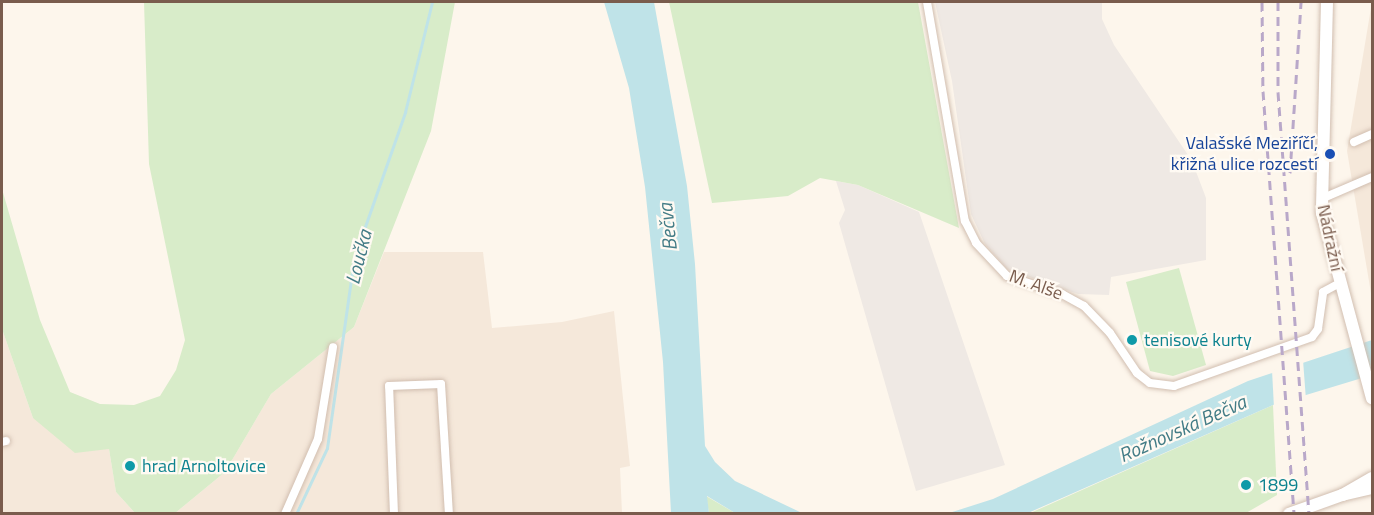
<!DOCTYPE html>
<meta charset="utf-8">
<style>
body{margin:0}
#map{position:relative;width:1374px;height:515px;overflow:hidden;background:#fdf6ec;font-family:"Titillium Web",sans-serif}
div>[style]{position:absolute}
.residential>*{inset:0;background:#f5e8da}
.industrial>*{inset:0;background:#efe9e4}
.green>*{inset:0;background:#d8ecc9}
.water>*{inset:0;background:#bfe3e8}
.pier>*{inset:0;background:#fdf6ec}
.stream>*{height:3px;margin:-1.5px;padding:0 1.5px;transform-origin:1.5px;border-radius:1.5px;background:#bfe3e8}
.roads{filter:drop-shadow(0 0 2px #d1beb0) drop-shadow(0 0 2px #d1beb0)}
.street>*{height:8px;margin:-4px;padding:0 4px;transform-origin:4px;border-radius:4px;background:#fff}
.secondary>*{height:12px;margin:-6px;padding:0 6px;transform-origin:6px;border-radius:6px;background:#fff}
.rail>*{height:3px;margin-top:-1.5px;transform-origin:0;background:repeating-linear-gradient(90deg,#b9a8c9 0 9px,transparent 0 15px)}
.dots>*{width:16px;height:16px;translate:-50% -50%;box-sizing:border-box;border:3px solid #fffaf3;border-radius:50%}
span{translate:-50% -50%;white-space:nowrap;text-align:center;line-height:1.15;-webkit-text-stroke:4.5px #fffaf3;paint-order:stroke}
.transit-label{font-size:18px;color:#164399}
.right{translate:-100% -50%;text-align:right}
.street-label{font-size:18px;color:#7a5c4d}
.culture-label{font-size:18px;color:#0d838f}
.left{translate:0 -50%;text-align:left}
.water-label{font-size:20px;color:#437c86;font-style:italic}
.frame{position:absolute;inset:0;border:3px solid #7a5c4d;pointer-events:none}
</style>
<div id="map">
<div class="residential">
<div style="clip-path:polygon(1372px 2px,1372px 299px,1347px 151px)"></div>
<div style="clip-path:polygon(384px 252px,483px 252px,492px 328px,562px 322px,614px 311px,630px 466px,620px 468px,622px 513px,174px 514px,225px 472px,271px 394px,354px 327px)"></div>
<div style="clip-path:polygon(2px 329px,33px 418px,109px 449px,116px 492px,135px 513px,2px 513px)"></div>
</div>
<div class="industrial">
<div style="clip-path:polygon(935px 2px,1102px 2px,1102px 19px,1114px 45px,1192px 161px,1206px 198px,1206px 260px,1111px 277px,1109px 295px,1078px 294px,1007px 269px,985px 244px,971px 214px,952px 81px)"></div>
<div style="clip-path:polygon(836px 181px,858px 185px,919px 212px,1005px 465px,916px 491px,839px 223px,845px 210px)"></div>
</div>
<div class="green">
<div style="clip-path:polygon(144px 2px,455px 2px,431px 131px,354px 327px,271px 394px,225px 472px,174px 514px,135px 513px,116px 492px,109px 449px,75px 453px,33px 418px,2px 329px,2px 189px,40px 320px,70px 392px,100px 404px,134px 405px,160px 396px,176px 370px,185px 340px,149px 164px)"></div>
<div style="clip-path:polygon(669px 2px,918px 2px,959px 228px,858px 185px,820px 178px,788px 196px,712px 203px)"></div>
<div style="clip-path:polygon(1179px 268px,1206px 365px,1173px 376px,1150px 371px,1126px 282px)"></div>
<div style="clip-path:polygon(1273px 405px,1277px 495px,1246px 513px,1028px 514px)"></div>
<div style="clip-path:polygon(706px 496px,735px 513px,709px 513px)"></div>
</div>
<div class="water">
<div style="clip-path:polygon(604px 2px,654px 2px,687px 186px,695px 264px,705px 446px,715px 462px,735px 481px,802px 513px,735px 513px,707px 496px,709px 513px,671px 513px,663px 362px,645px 187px,629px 88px)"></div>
<div style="clip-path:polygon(1372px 340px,1372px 375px,1273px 405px,1028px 513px,946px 514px,993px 499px,1248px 381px)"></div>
</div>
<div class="pier">
<div style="clip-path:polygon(1303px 360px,1306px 400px,1274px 408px,1272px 370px)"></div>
</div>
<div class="stream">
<div style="left:296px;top:514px;width:73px;rotate:-64.8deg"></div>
<div style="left:327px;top:448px;width:192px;rotate:-81.9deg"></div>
<div style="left:354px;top:258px;width:155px;rotate:-70.7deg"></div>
<div style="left:405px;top:112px;width:113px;rotate:-76.2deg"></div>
</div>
<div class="roads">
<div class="street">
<div style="left:927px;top:2px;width:222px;rotate:80.2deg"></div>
<div style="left:965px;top:221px;width:25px;rotate:63deg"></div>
<div style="left:976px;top:243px;width:45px;rotate:46.8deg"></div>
<div style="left:1007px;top:276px;width:58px;rotate:18.1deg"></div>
<div style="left:1062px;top:294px;width:25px;rotate:29deg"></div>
<div style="left:1084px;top:306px;width:37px;rotate:46deg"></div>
<div style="left:1110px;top:333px;width:48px;rotate:56deg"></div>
<div style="left:1137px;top:373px;width:16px;rotate:38deg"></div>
<div style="left:1150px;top:383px;width:24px;rotate:7deg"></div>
<div style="left:1174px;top:386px;width:146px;rotate:-19.5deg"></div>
<div style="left:1312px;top:337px;width:10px;rotate:-53deg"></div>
<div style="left:1318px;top:329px;width:37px;rotate:-82deg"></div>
<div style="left:1323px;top:292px;width:19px;rotate:-28deg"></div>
<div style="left:1354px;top:142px;width:20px;rotate:-24deg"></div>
<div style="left:1321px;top:199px;width:56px;rotate:-23.3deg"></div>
<div style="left:2px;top:442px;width:4px;rotate:-14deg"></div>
<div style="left:285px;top:514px;width:82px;rotate:-66.3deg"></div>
<div style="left:318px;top:439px;width:93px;rotate:-80.7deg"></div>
<div style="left:394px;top:514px;width:128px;rotate:-92.2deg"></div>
<div style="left:389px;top:386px;width:52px;rotate:-2.2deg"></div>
<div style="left:441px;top:384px;width:130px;rotate:86.5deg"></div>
</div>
<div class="secondary">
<div style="left:1327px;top:2px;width:211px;rotate:91.4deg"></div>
<div style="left:1322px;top:213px;width:192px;rotate:74.9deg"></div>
<div style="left:1372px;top:478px;width:34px;rotate:150deg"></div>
<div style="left:1342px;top:495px;width:31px;rotate:-13deg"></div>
<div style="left:1289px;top:514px;width:56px;rotate:-19.7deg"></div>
</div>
</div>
<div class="rail">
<div style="left:1262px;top:2px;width:89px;rotate:89.4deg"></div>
<div style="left:1263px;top:91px;width:424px;rotate:85.8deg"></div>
<div style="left:1278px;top:2px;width:90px;rotate:90deg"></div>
<div style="left:1278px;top:92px;width:423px;rotate:85.8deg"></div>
<div style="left:1290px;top:173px;width:171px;rotate:-86.3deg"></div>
</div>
<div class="dots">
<div style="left:1330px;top:154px;background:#1a4fb4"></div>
<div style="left:1132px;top:340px;background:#0f9aa8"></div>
<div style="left:130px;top:466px;background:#0f9aa8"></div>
<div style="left:1246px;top:485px;background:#0f9aa8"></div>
</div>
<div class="transit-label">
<span class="right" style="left:1318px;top:154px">Valašské Meziříčí,<br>křižná ulice rozcestí</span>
</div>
<div class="street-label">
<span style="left:1330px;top:238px;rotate:78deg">Nádražní</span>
<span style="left:1036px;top:285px;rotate:20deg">M. Alše</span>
</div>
<div class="culture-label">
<span class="left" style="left:1144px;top:340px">tenisové kurty</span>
<span class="left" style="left:142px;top:466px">hrad Arnoltovice</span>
<span class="left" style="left:1258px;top:485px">1899</span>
</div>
<div class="water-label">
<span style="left:667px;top:227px;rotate:-96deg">Bečva</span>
<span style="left:358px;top:257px;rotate:-76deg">Loučka</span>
<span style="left:1182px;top:428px;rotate:-24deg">Rožnovská Bečva</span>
</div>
<div class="frame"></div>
</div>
